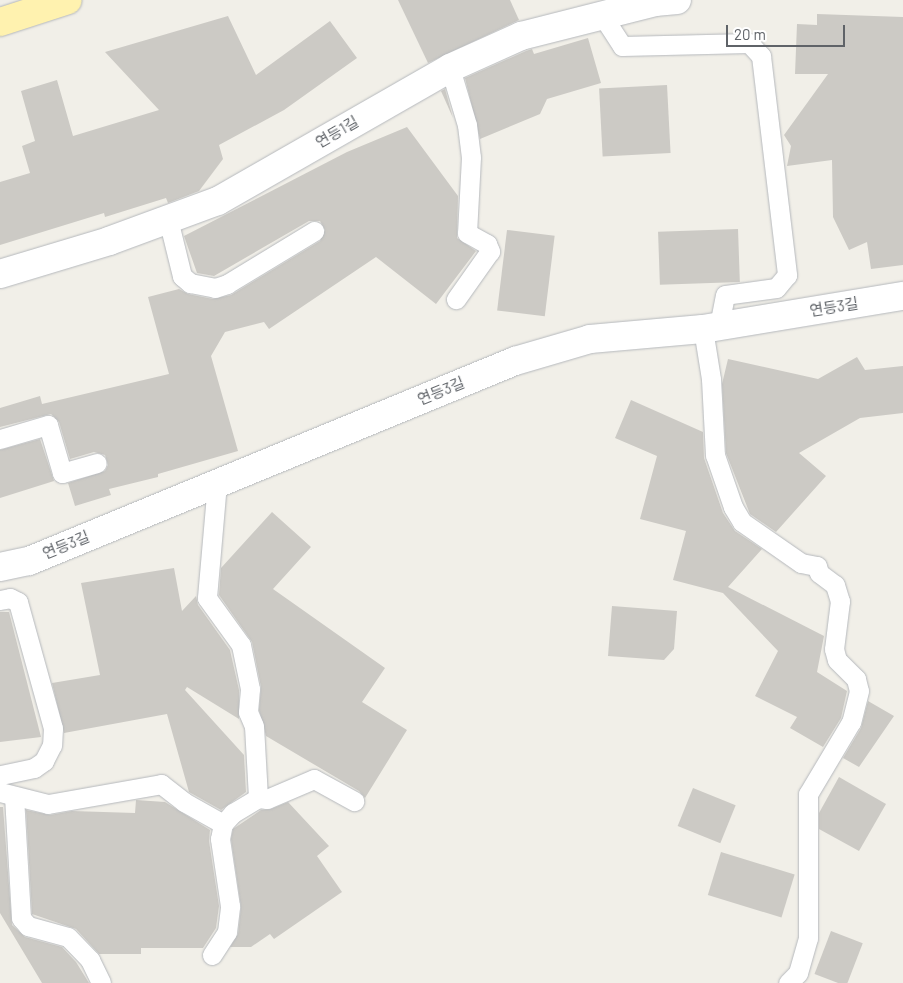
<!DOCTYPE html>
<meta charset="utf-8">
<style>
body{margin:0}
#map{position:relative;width:903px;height:983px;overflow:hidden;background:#f1efe8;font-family:Barlow,"Noto Sans KR",sans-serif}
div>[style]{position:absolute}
.building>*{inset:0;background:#cccac5;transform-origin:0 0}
.roads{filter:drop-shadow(0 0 1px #b5b8bc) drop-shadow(0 0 1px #b5b8bc)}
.service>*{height:19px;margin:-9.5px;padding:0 9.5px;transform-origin:9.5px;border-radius:9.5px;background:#fff}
.minor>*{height:28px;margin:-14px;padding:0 14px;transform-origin:14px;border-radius:14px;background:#fff}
.primary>*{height:28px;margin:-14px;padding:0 14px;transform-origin:14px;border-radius:14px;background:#fff2af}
span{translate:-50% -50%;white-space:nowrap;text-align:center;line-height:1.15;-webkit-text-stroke:4px #fff;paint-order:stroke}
.street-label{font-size:15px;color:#5f6368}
.scale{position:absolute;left:726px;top:25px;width:119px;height:22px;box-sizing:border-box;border:2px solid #5f6368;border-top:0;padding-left:6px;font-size:15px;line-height:18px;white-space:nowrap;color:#5f6368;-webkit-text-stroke:4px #fff;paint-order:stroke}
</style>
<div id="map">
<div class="building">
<div style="clip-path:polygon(398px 0,510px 0,519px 20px,428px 63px)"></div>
<div style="clip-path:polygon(817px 14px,903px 17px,903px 265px,871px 269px,867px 242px,849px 250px,833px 217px,832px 160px,787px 166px,791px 146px,784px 135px,828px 74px,795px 74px,797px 24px,817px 25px)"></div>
<div style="clip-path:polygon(228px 16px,256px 75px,330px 21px,357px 58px,284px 110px,219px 145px,223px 159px,199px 191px,168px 203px,166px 198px,105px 217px,104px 213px,0 245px,0 182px,30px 173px,22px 146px,35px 141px,21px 91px,57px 80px,73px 136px,159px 110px,105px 52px)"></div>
<div style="clip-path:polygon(588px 38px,601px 83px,547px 99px,540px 114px,480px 139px,465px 78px,526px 51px,532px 49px,534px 54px)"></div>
<div style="left:667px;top:85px;width:68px;height:68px;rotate:87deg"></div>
<div style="clip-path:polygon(445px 89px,453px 118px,441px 91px)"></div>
<div style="clip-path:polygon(407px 127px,458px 196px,457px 238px,476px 251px,436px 304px,376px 257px,269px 329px,264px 322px,225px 332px,211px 356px,238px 451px,158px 474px,158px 477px,109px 489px,111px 495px,75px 506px,68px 483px,105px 471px,108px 465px,105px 455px,94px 452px,70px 459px,59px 422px,51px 414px,0 427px,0 408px,40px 396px,42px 404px,169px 374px,148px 297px,179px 289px,188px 294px,213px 299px,231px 295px,320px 241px,325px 230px,320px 221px,309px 221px,214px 276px,197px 273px,184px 236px,347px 152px)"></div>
<div style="left:738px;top:229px;width:53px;height:80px;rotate:88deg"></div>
<div style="left:507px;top:230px;width:48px;height:81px;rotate:7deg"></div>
<div style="clip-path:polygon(857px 357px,865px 370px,903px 366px,903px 413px,860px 418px,799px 453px,826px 476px,776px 532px,750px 514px,726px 453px,722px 384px,728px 359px,818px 379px)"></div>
<div style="clip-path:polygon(631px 400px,703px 432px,704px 458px,723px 513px,735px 531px,762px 549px,728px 587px,824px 636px,817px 672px,847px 691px,841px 718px,823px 747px,790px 728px,797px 717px,755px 696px,778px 651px,723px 593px,673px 580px,686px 531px,640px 519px,657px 456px,615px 438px)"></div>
<div style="clip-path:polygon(40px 439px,54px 481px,0 498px,0 450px)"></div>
<div style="clip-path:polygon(272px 512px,311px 547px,273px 589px,385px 668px,362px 702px,407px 730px,365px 798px,359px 791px,266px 736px,259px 710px,261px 687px,252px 642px,219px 595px,221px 568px)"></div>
<div style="clip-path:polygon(174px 568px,182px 611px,196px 596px,198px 605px,230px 650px,239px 690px,239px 719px,187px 687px,185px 690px,244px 755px,246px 792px,221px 810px,189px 792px,167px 714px,64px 733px,52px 683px,100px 675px,81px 583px)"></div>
<div style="clip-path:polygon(612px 606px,677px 611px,674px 649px,664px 660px,608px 656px)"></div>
<div style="clip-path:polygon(0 612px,9px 612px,41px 737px,0 742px)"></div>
<div style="clip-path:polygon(868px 701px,894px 716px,859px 767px,843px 758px,861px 728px)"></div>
<div style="clip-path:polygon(839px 777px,886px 804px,859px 851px,819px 829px,819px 813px)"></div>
<div style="left:693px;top:788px;width:46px;height:41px;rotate:22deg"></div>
<div style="clip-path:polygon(136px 800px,165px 802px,210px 830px,209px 841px,219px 906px,216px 928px,203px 948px,141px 948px,141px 954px,99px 954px,76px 929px,32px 914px,26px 810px,50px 815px,72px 811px,135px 813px)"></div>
<div style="clip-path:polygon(288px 802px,329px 846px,317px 856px,342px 892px,274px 939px,270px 934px,251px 947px,230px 947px,238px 934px,241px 907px,231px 839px,233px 829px,261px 810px,271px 809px)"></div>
<div style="clip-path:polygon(0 807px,3px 807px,12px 925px,25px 937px,62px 947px,76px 962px,89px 983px,42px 983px,0 913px)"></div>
<div style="left:721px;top:852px;width:77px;height:45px;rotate:17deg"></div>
<div style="left:831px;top:931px;width:34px;height:46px;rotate:21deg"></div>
</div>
<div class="roads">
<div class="service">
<div style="left:602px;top:15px;width:37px;rotate:57deg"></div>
<div style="left:622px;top:46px;width:127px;rotate:-1.4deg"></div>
<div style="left:749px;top:43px;width:18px;rotate:47deg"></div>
<div style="left:761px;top:56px;width:221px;rotate:83.2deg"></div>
<div style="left:787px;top:275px;width:17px;rotate:130deg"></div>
<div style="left:776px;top:288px;width:51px;rotate:172.2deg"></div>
<div style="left:725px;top:295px;width:32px;rotate:101deg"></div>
<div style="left:450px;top:68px;width:59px;rotate:73.4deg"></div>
<div style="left:467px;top:125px;width:32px;rotate:83deg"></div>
<div style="left:471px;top:157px;width:76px;rotate:93deg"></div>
<div style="left:467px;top:233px;width:23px;rotate:29deg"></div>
<div style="left:487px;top:244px;width:8px;rotate:67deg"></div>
<div style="left:490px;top:251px;width:59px;rotate:125.3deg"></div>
<div style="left:168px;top:219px;width:59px;rotate:76.2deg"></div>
<div style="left:182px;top:276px;width:11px;rotate:41deg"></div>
<div style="left:190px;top:283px;width:25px;rotate:11deg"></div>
<div style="left:215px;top:288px;width:13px;rotate:-18deg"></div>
<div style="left:227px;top:284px;width:102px;rotate:-31.3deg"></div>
<div style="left:703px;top:329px;width:51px;rotate:80.9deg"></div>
<div style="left:711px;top:379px;width:76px;rotate:87deg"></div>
<div style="left:715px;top:455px;width:55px;rotate:70.9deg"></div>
<div style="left:733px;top:507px;width:17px;rotate:59deg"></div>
<div style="left:742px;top:522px;width:72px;rotate:34.8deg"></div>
<div style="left:801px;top:563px;width:16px;rotate:11deg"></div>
<div style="left:817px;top:566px;width:7px;rotate:74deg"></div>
<div style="left:819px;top:573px;width:20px;rotate:37deg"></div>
<div style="left:835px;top:585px;width:17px;rotate:73deg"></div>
<div style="left:840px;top:601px;width:48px;rotate:97.1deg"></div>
<div style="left:834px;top:649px;width:11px;rotate:75deg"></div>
<div style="left:837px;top:660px;width:27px;rotate:45deg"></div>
<div style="left:856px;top:679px;width:12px;rotate:76deg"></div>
<div style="left:859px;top:691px;width:32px;rotate:104deg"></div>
<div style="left:851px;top:722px;width:84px;rotate:120.8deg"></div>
<div style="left:808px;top:794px;width:144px;rotate:90deg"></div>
<div style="left:808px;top:938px;width:36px;rotate:106deg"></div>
<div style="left:798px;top:973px;width:14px;rotate:135deg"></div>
<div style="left:0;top:439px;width:50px;rotate:-16.3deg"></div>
<div style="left:48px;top:425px;width:50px;rotate:73.7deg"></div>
<div style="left:62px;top:473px;width:36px;rotate:-16deg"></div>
<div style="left:217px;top:483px;width:115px;rotate:95deg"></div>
<div style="left:207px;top:598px;width:58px;rotate:54.1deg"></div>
<div style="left:241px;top:645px;width:45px;rotate:78.4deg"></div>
<div style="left:250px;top:689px;width:23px;rotate:95deg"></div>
<div style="left:248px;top:712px;width:15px;rotate:67deg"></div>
<div style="left:254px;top:726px;width:72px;rotate:86.8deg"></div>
<div style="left:258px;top:798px;width:9px;rotate:6deg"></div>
<div style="left:267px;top:799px;width:51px;rotate:-23.1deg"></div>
<div style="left:314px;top:779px;width:46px;rotate:28.8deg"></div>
<div style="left:0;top:600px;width:10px;rotate:-11deg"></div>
<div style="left:10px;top:598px;width:9px;rotate:27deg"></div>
<div style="left:18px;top:602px;width:131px;rotate:74.5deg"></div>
<div style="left:53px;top:728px;width:17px;rotate:93deg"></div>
<div style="left:52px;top:745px;width:18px;rotate:117deg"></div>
<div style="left:44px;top:761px;width:12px;rotate:145deg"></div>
<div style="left:34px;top:768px;width:35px;rotate:168deg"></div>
<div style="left:0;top:792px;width:49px;rotate:14deg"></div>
<div style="left:48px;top:804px;width:115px;rotate:-10deg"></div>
<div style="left:161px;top:784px;width:29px;rotate:38deg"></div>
<div style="left:184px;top:802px;width:45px;rotate:29.4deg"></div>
<div style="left:14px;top:796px;width:122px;rotate:86.7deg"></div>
<div style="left:21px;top:918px;width:11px;rotate:49deg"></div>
<div style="left:28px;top:926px;width:41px;rotate:15.4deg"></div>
<div style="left:68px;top:937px;width:32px;rotate:46deg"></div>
<div style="left:90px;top:960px;width:25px;rotate:64deg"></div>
<div style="left:212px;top:955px;width:27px;rotate:-57deg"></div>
<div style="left:227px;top:932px;width:26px;rotate:-83deg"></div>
<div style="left:230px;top:906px;width:68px;rotate:-98.5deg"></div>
<div style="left:220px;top:839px;width:15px;rotate:-79deg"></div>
<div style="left:223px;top:824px;width:15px;rotate:-48deg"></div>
<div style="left:233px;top:813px;width:29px;rotate:-31deg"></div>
</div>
<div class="minor">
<div style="left:0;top:274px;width:114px;rotate:-16.8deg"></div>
<div style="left:109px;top:241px;width:116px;rotate:-20.2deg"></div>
<div style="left:218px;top:201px;width:267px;rotate:-29.8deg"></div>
<div style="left:450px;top:68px;width:78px;rotate:-24.3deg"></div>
<div style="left:521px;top:36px;width:138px;rotate:-14.2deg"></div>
<div style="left:655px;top:2px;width:22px;rotate:-5deg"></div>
<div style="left:0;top:567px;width:30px;rotate:-12deg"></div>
<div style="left:29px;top:561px;width:526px;rotate:-22.37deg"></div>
<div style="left:515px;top:361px;width:78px;rotate:-16.3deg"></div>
<div style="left:590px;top:339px;width:113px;rotate:-5.1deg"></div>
<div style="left:703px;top:329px;width:203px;rotate:-9.4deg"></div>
</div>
<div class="primary">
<div style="left:0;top:22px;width:71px;rotate:-17.9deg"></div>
</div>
</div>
<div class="street-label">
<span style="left:337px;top:132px;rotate:-30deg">연등1길</span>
<span style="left:834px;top:307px;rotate:-9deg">연등3길</span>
<span style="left:441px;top:391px;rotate:-22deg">연등3길</span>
<span style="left:66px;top:545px;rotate:-22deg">연등3길</span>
</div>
<div class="scale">20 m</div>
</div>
